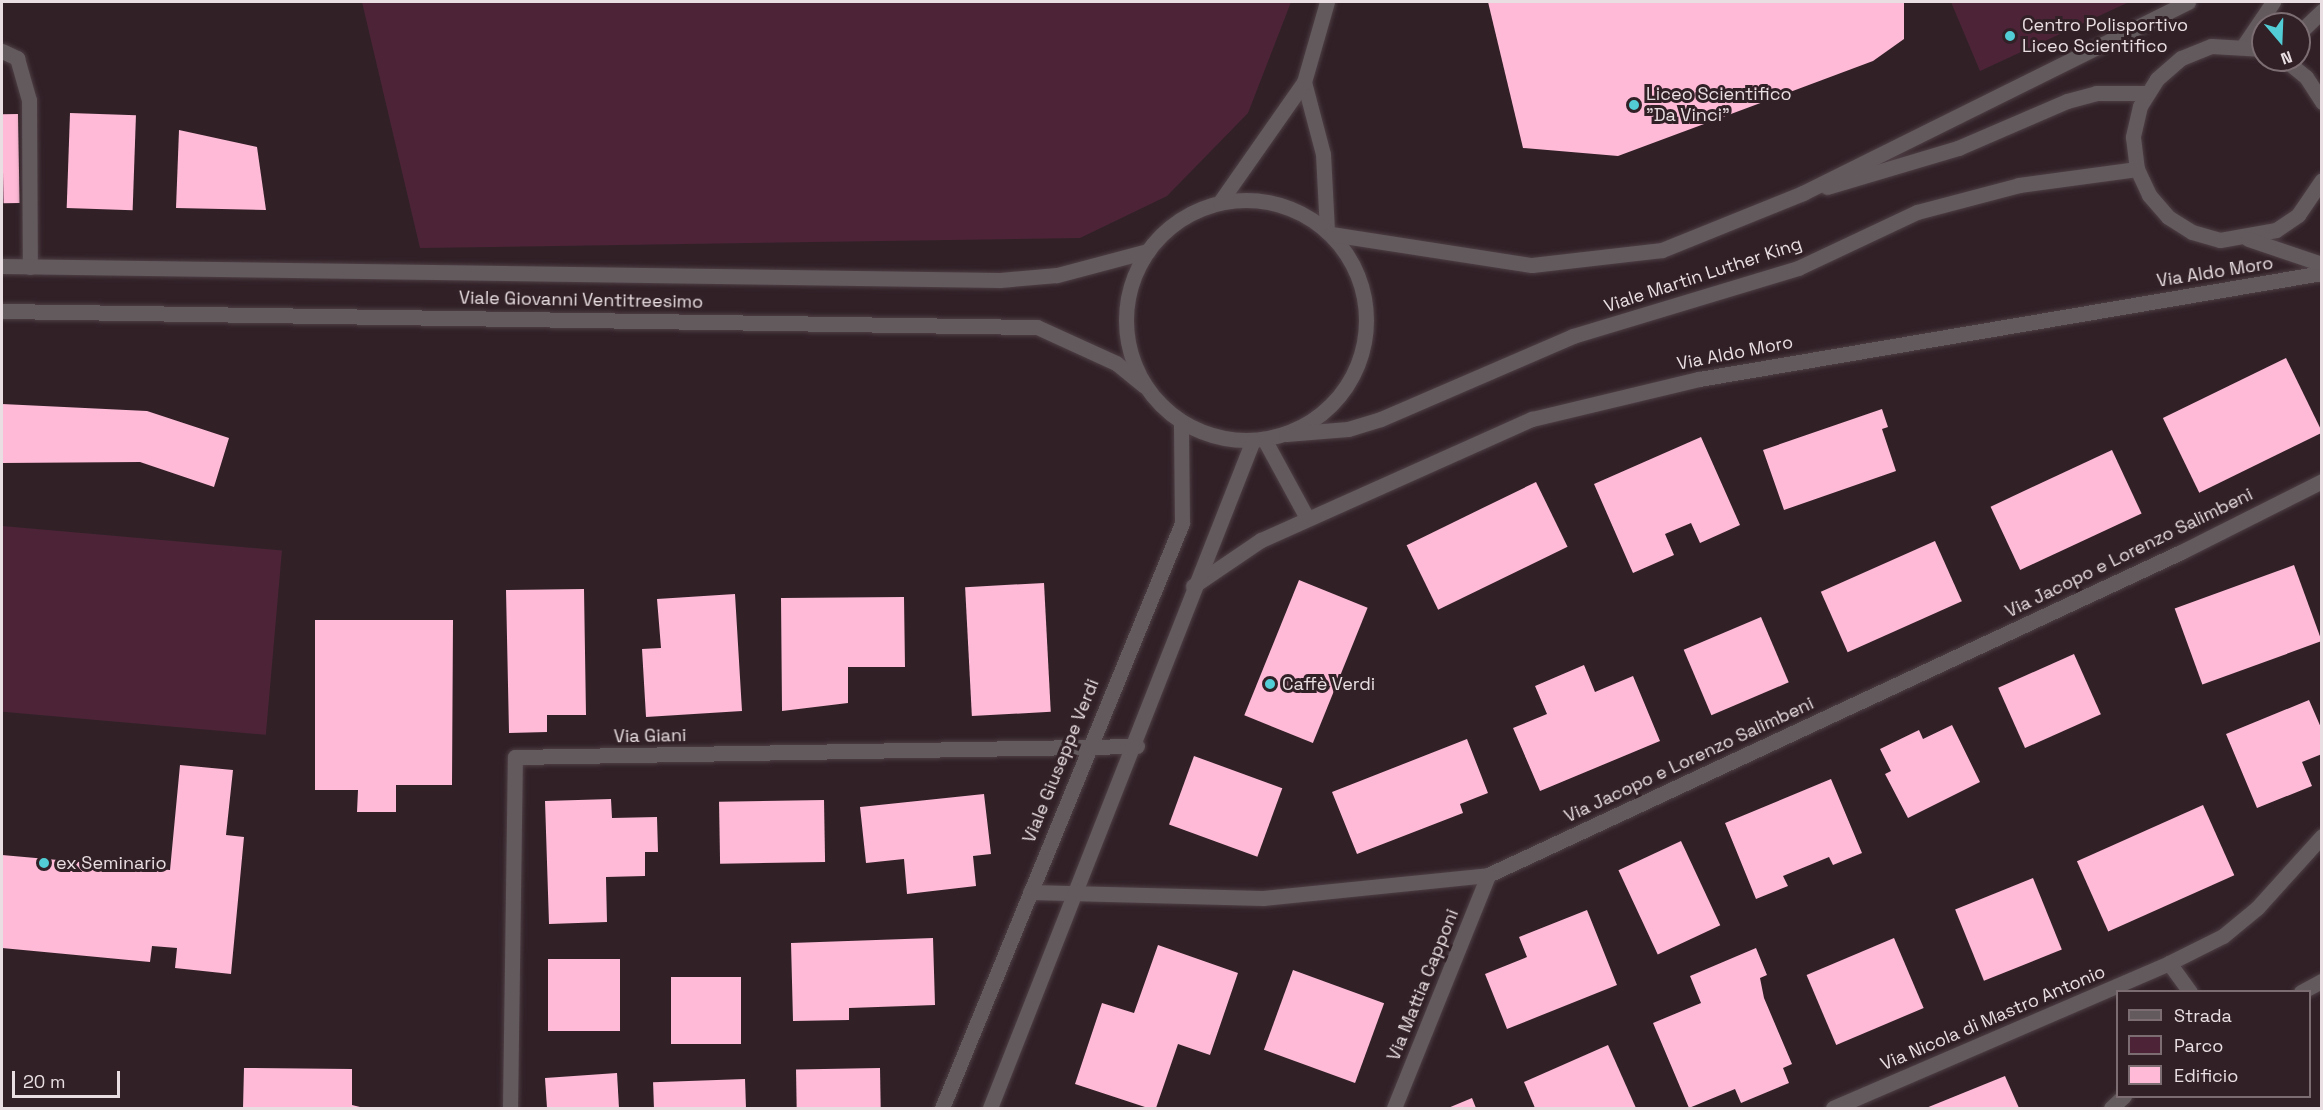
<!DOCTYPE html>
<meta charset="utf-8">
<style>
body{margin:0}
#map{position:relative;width:2323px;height:1110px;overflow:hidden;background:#312127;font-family:"Space Grotesk",sans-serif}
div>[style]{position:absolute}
.green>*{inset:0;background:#4d2437;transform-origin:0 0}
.building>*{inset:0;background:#febad6;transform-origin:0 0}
.roads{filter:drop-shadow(0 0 2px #4e3f45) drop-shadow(0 0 2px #4e3f45)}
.service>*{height:15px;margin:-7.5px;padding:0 7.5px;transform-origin:7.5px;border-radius:7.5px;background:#635a5e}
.minor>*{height:15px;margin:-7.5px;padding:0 7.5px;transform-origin:7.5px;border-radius:7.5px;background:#635a5e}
.tertiary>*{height:15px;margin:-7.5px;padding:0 7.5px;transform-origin:7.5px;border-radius:7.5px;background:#635a5e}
.tertiary>.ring{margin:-7.5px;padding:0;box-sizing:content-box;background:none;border:15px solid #635a5e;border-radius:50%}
.dots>*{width:16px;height:16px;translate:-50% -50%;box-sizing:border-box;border:3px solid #312127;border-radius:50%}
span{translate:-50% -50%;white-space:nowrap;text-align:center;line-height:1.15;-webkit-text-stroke:6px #312127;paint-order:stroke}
.poi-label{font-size:18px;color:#e9dee2}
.left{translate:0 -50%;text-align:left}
.street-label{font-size:18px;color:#e9dee2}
.frame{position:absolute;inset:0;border:3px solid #e9dee2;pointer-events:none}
.legend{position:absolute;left:2116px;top:990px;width:195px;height:108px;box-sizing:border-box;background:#312127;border:2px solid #7b6d72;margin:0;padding:8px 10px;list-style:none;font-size:18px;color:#e9dee2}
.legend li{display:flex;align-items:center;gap:12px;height:30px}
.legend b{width:30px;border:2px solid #7b6d72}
.north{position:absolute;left:2251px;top:12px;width:60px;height:60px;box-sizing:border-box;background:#312127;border:2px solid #7b6d72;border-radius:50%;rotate:161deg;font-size:16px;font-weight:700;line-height:24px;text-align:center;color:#e9dee2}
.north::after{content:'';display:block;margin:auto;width:21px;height:27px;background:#52ccd5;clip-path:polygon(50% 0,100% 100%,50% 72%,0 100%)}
.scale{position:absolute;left:12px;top:1071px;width:108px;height:27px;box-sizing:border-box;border:3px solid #e9dee2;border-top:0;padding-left:8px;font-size:18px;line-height:21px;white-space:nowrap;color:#e9dee2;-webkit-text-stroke:4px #312127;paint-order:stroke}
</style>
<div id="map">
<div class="green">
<div style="clip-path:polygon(362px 2px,1291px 2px,1248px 113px,1167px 196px,1080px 238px,420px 248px)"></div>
<div style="clip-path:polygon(1951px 2px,2129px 2px,1980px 71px)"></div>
<div style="left:2px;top:526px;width:281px;height:185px;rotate:5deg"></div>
</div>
<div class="building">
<div style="clip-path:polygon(1488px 2px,1904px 2px,1904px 39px,1873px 61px,1618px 156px,1523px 148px)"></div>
<div style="left:70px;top:113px;width:66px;height:95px;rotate:2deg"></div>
<div style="left:18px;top:114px;width:89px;height:16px;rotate:89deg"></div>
<div style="clip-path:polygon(179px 130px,257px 147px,266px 210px,176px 208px)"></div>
<div style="left:2286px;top:358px;width:83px;height:137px;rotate:64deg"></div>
<div style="clip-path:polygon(2px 404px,147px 411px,229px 438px,214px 487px,140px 462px,2px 463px)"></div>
<div style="clip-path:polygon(1882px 409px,1888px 427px,1882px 429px,1896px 471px,1784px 510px,1763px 450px)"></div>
<div style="clip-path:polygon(1701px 437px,1740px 525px,1700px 543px,1691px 523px,1665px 534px,1674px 555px,1633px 573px,1594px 484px)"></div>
<div style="left:2112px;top:450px;width:70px;height:134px;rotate:65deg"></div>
<div style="left:1536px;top:482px;width:72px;height:144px;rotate:64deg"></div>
<div style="left:1935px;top:541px;width:66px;height:125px;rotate:66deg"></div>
<div style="left:2294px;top:565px;width:81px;height:127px;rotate:70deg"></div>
<div style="left:1299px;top:580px;width:74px;height:146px;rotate:22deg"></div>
<div style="left:1044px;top:583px;width:129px;height:79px;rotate:87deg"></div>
<div style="clip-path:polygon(584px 589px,586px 715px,547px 715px,547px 732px,509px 733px,506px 590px)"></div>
<div style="clip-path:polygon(735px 594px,742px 711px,646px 717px,642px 649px,661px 648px,657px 599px)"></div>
<div style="clip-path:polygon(904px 597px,905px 667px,848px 667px,848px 703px,782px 711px,781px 598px)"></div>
<div style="left:1761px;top:617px;width:71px;height:84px;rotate:67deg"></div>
<div style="clip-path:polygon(315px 620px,453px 620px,452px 785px,396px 785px,396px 812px,357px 812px,358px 790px,315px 790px)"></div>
<div style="left:2074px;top:654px;width:66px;height:83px;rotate:66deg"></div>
<div style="clip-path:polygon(1584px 665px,1595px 692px,1633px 676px,1660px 741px,1540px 791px,1513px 728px,1547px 714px,1535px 686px)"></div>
<div style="clip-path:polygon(2309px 700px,2322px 730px,2322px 754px,2302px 762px,2312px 786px,2257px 808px,2226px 734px)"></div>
<div style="clip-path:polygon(1952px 725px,1980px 782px,1908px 818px,1885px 774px,1891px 771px,1880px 749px,1919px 730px,1923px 739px)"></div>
<div style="clip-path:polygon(1467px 739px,1488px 793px,1460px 804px,1463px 813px,1357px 854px,1332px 792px)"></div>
<div style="left:1194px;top:756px;width:94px;height:73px;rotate:20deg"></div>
<div style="clip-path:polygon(180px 765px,233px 770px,226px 835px,244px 837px,231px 974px,175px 968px,177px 948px,152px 946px,150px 962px,2px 948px,2px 855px,170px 870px)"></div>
<div style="clip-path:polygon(1831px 779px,1862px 853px,1833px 865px,1829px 857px,1783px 876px,1788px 886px,1756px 899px,1725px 823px)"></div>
<div style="clip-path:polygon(984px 794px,991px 854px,973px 856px,976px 886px,907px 894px,904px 859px,866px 863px,860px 807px)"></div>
<div style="clip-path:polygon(611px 799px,612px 818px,657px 817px,658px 852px,645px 852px,645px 876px,606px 877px,607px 922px,549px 924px,545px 801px)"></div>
<div style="left:824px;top:800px;width:62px;height:105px;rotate:89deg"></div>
<div style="left:2203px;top:805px;width:77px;height:138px;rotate:66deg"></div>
<div style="left:1681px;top:841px;width:93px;height:69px;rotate:65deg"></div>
<div style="left:2033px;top:878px;width:77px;height:84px;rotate:68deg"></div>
<div style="clip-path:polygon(1587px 910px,1617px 985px,1507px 1029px,1485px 974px,1527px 957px,1519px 937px)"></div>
<div style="clip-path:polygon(933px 938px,935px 1005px,849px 1008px,849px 1020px,793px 1021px,791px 943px)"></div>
<div style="left:1894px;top:938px;width:76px;height:95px;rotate:67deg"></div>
<div style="clip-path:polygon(1158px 945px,1238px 973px,1210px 1055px,1178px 1044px,1156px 1108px,1148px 1108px,1075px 1084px,1102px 1003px,1134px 1013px)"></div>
<div style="clip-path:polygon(1756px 948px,1767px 975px,1760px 978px,1764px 998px,1792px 1064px,1783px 1068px,1789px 1083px,1741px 1103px,1735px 1089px,1689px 1108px,1653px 1023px,1701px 1003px,1690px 976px)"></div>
<div style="left:548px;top:959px;width:72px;height:72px"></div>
<div style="left:1293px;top:970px;width:97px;height:85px;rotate:20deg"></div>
<div style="left:671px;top:977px;width:70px;height:67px"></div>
<div style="clip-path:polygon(1608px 1045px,1636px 1108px,1535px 1108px,1524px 1082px)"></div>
<div style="clip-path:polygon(244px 1068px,352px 1069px,352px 1105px,364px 1108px,243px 1108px)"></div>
<div style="left:880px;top:1068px;width:40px;height:84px;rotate:89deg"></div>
<div style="clip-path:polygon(617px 1073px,619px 1108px,547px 1108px,545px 1078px)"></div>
<div style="clip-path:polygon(2005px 1076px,2019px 1108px,1926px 1108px)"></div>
<div style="left:745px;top:1079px;width:29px;height:92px;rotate:88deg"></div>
<div style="clip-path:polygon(1472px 1098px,1476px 1108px,1448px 1108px)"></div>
</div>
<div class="roads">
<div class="service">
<div style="left:1264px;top:439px;width:90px;rotate:61.4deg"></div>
</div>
<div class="minor">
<div style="left:2px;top:51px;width:17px;rotate:25deg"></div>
<div style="left:17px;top:58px;width:44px;rotate:74.1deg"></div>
<div style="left:29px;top:100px;width:167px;rotate:89.7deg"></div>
<div style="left:1193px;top:586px;width:82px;rotate:-34.1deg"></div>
<div style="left:1261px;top:540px;width:297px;rotate:-24.1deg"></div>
<div style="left:1532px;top:419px;width:172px;rotate:-13.5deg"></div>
<div style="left:1699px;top:379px;width:632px;rotate:-9.66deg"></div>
<div style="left:1030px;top:892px;width:233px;rotate:1.5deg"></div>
<div style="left:1263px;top:898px;width:226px;rotate:-5.8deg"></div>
<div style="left:1488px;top:875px;width:765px;rotate:-24.99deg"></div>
<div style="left:2181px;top:552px;width:158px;rotate:-26.7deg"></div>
<div style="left:2169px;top:963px;width:60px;rotate:-26.6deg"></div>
<div style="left:2223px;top:936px;width:44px;rotate:-39.5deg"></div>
<div style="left:2257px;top:908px;width:97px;rotate:-47.9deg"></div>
<div style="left:2301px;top:992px;width:24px;rotate:-28deg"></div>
<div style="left:510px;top:1108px;width:351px;rotate:-89.2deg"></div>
<div style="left:515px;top:757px;width:622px;rotate:-1.01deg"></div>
<div style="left:1394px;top:1108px;width:251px;rotate:-68deg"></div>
<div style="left:1833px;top:1108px;width:366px;rotate:-23.3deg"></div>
<div style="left:2169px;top:963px;width:36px;rotate:54deg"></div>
<div style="left:2111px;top:1108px;width:18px;rotate:-43deg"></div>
</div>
<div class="tertiary">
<div style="left:2299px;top:33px;width:32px;rotate:-44deg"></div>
<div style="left:2244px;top:45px;width:52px;rotate:-56deg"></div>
<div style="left:2263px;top:49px;width:52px;rotate:-176.7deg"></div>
<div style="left:2211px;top:46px;width:32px;rotate:158deg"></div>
<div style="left:2181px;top:58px;width:32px;rotate:139deg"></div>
<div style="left:2157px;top:79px;width:32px;rotate:122deg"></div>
<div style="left:2140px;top:106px;width:32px;rotate:103deg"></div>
<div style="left:2133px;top:137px;width:32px;rotate:83deg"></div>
<div style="left:2137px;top:169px;width:29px;rotate:65deg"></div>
<div style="left:2149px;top:195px;width:29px;rotate:49deg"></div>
<div style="left:2168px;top:217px;width:28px;rotate:32deg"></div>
<div style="left:2192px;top:232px;width:29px;rotate:16deg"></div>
<div style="left:2220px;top:240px;width:57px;rotate:-10.1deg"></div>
<div style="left:2276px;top:230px;width:27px;rotate:-34deg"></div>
<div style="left:2298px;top:215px;width:42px;rotate:-55.6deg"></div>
<div style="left:2285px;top:60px;width:27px;rotate:39deg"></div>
<div style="left:2306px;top:77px;width:30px;rotate:57deg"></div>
<div style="left:1304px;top:82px;width:74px;rotate:75.2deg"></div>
<div style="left:1323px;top:154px;width:76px;rotate:87deg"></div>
<div style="left:1827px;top:187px;width:137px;rotate:-16.6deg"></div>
<div style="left:1958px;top:148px;width:119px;rotate:-23.3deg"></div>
<div style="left:2067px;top:101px;width:30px;rotate:-15deg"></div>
<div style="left:2096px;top:93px;width:50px"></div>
<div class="ring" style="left:1126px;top:200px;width:225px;height:225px"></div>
<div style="left:1220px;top:202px;width:146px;rotate:-55deg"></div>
<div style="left:1304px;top:82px;width:83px;rotate:-74deg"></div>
<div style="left:1331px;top:234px;width:203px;rotate:8.8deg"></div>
<div style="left:1532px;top:265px;width:131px;rotate:-6.6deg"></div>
<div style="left:1662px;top:250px;width:152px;rotate:-22deg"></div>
<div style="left:1803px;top:193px;width:430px;rotate:-26.4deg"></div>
<div style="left:2248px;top:239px;width:78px;rotate:18.7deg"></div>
<div style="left:2px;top:266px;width:998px;rotate:0.8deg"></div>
<div style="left:1000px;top:280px;width:57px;rotate:-5deg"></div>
<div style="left:1057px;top:275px;width:94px;rotate:-14.8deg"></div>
<div style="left:2px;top:311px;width:1035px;rotate:0.89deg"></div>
<div style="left:1037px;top:327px;width:87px;rotate:24.5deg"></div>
<div style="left:1116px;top:363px;width:36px;rotate:39deg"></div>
<div style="left:1286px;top:434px;width:62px;rotate:-4.6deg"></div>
<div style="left:1348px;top:429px;width:34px;rotate:-17deg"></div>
<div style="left:1381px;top:419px;width:209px;rotate:-23.4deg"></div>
<div style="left:1573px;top:336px;width:235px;rotate:-16.8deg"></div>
<div style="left:1798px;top:268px;width:132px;rotate:-25.2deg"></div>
<div style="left:1917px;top:212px;width:106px;rotate:-14.8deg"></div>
<div style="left:2019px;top:185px;width:119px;rotate:-7.7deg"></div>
<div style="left:942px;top:1108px;width:632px;rotate:-67.69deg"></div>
<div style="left:1182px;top:523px;width:102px;rotate:-90.6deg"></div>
<div style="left:990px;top:1108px;width:718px;rotate:-68.51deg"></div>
</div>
</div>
<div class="dots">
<div style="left:2010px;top:36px;background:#52ccd5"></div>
<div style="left:1634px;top:105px;background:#52ccd5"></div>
<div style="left:1270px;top:684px;background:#52ccd5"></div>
<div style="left:44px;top:863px;background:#52ccd5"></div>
</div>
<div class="poi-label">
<span class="left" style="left:2022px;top:36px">Centro Polisportivo<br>Liceo Scientifico</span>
<span class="left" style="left:1646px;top:105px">Liceo Scientifico<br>"Da Vinci"</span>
<span class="left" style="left:1282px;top:684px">Caffè Verdi</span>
<span class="left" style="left:56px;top:863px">ex Seminario</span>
</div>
<div class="street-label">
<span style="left:2215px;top:272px;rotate:-9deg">Via Aldo Moro</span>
<span style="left:1703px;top:275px;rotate:-18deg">Viale Martin Luther King</span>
<span style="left:581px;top:300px;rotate:1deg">Viale Giovanni Ventitreesimo</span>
<span style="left:1735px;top:353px;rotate:-11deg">Via Aldo Moro</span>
<span style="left:2129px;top:553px;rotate:-26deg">Via Jacopo e Lorenzo Salimbeni</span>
<span style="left:650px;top:736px;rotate:-1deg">Via Giani</span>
<span style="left:1689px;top:760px;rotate:-25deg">Via Jacopo e Lorenzo Salimbeni</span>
<span style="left:1061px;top:761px;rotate:-68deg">Viale Giuseppe Verdi</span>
<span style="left:1423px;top:985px;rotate:-68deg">Via Mattia Capponi</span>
<span style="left:1993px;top:1018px;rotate:-23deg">Via Nicola di Mastro Antonio</span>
</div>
<div class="frame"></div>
<ul class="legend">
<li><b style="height:8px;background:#635a5e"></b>Strada</li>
<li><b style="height:16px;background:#4d2437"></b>Parco</li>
<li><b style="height:16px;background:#febad6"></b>Edificio</li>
</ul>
<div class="north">N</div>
<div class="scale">20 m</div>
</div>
